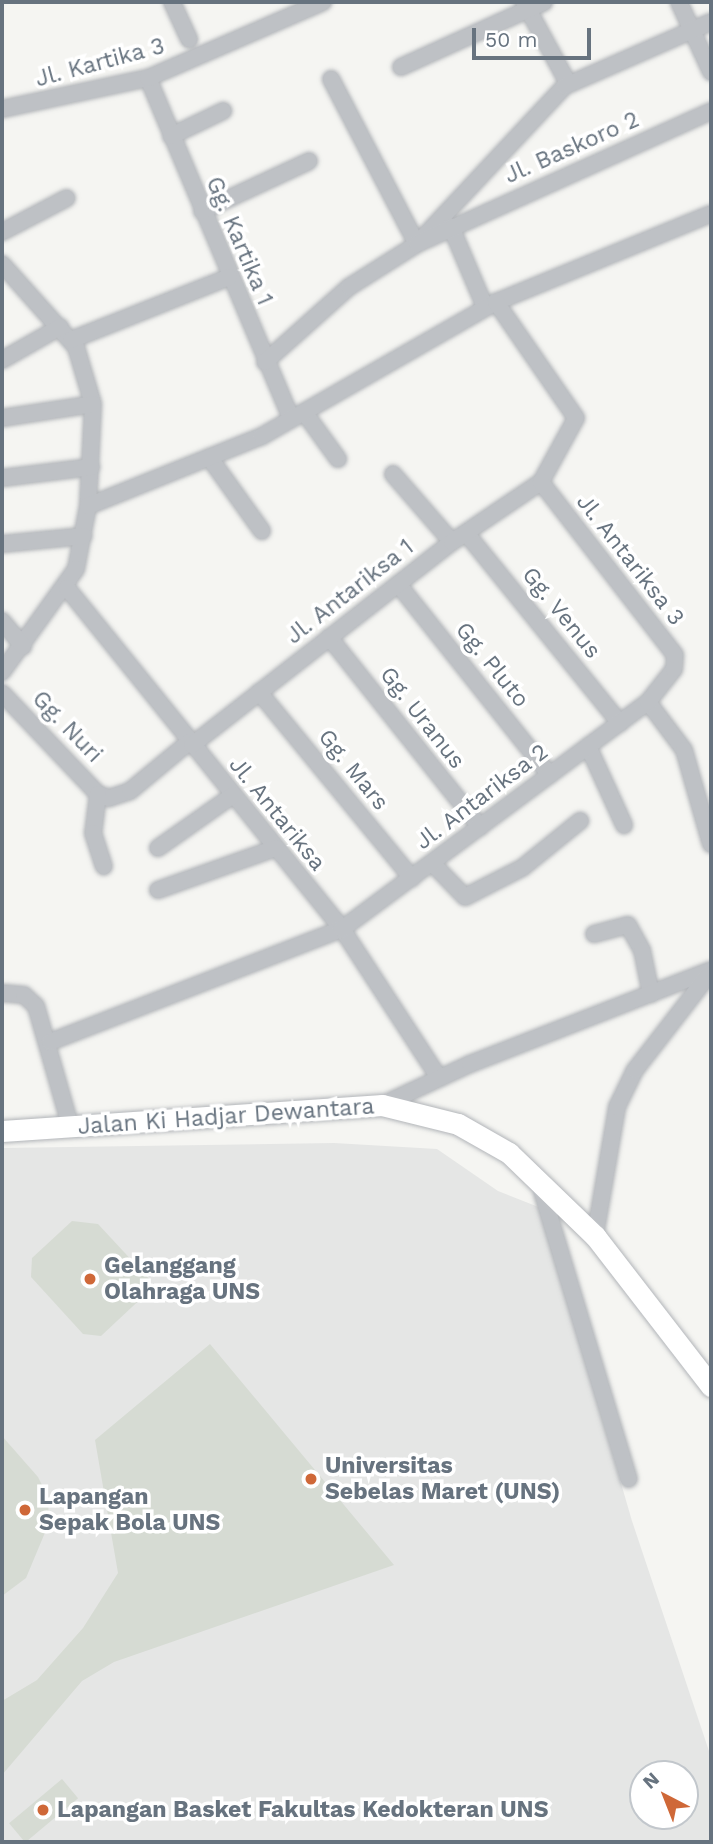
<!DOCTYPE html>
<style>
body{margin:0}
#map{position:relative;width:713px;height:1844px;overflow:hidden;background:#f5f5f2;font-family:"Work Sans",sans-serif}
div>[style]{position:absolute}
.built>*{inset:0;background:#e5e6e5}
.green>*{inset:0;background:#d6dbd3;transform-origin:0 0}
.roads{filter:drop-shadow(0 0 2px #b2b5b9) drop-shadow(0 0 2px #b2b5b9)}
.minor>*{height:16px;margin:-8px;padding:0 8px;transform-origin:8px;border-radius:8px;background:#bec1c5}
.major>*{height:21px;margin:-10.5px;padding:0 10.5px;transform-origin:10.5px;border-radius:10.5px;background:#fff}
.dots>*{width:19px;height:19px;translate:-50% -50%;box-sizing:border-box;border:4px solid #fff;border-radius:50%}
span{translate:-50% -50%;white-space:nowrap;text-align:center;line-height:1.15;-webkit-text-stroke:7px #fff;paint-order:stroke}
.street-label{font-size:23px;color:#67737f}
.poi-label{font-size:23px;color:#67737f;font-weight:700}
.left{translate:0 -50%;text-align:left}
.frame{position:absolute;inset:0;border:4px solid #67737f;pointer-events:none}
.north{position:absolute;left:629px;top:1760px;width:70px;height:70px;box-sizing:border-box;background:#fff;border:2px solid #c2c7cc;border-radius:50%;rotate:318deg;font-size:19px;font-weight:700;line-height:28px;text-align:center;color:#67737f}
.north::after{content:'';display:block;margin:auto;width:24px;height:32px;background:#cf6838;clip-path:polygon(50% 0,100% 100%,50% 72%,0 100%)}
.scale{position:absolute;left:472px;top:28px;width:119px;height:32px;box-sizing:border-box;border:4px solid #67737f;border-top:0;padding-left:9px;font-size:21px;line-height:24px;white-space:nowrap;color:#67737f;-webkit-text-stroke:5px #fff;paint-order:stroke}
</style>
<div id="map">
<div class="built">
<div style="clip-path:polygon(evenodd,334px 1143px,437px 1149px,498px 1191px,541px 1208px,632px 1521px,711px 1757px,711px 1842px,2px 1842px,2px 1148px,334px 1143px,643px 1774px,685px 1774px,685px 1816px,643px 1816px,643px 1774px)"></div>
</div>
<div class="green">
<div style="clip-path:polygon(72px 1221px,98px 1224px,150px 1280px,148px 1292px,101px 1336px,83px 1334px,31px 1277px,32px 1258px)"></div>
<div style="clip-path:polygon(210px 1344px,394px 1565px,114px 1662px,82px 1681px,2px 1775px,2px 1701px,37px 1680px,83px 1628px,118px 1573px,95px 1440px)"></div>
<div style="clip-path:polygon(2px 1436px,38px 1477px,48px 1497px,49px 1523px,26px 1578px,2px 1596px)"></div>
<div style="left:62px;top:1779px;width:25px;height:69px;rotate:50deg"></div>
</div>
<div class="roads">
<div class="minor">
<div style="left:172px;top:2px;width:41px;rotate:65.3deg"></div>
<div style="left:524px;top:2px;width:92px;rotate:61.5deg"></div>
<div style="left:679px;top:2px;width:77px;rotate:65.4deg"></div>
<div style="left:401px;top:67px;width:157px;rotate:-24.4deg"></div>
<div style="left:148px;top:78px;width:370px;rotate:67.2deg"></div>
<div style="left:331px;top:79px;width:186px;rotate:62.5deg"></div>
<div style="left:417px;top:244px;width:216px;rotate:-46.9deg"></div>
<div style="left:565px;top:86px;width:159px;rotate:-23.7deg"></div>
<div style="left:2px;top:109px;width:149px;rotate:-12deg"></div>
<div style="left:148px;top:78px;width:191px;rotate:-23.5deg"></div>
<div style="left:171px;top:136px;width:58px;rotate:-25.7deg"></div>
<div style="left:202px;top:211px;width:118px;rotate:-25deg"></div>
<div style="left:451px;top:227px;width:87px;rotate:67deg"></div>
<div style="left:2px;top:232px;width:73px;rotate:-27.6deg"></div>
<div style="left:2px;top:264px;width:111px;rotate:48.3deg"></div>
<div style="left:76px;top:347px;width:59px;rotate:73.4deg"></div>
<div style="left:93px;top:404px;width:102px;rotate:92.8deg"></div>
<div style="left:88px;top:506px;width:64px;rotate:100.8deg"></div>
<div style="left:76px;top:569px;width:127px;rotate:125.7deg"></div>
<div style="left:71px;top:340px;width:170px;rotate:-21.7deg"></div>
<div style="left:2px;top:360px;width:67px;rotate:-29.6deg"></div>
<div style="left:265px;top:362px;width:113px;rotate:-41.8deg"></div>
<div style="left:349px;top:287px;width:80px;rotate:-32.3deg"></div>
<div style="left:417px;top:244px;width:323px;rotate:-24.3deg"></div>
<div style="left:304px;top:412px;width:58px;rotate:54.1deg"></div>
<div style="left:2px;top:418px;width:92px;rotate:-8.7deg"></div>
<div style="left:209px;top:457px;width:91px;rotate:54.4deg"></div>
<div style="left:393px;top:474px;width:90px;rotate:49.1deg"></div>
<div style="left:2px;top:478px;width:90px;rotate:-7deg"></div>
<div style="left:88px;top:506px;width:188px;rotate:-21.9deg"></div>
<div style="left:262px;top:436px;width:270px;rotate:-29.8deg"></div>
<div style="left:496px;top:302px;width:232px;rotate:-22.3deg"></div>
<div style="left:466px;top:533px;width:245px;rotate:51deg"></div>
<div style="left:2px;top:544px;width:82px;rotate:-5.6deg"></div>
<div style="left:398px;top:584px;width:244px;rotate:51.5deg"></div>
<div style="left:67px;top:588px;width:438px;rotate:51.1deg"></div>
<div style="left:342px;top:929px;width:178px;rotate:56.9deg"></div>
<div style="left:2px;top:621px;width:33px;rotate:50deg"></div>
<div style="left:329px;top:637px;width:243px;rotate:51.5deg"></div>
<div style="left:259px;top:692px;width:241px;rotate:50.6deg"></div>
<div style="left:2px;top:693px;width:139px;rotate:46.5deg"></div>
<div style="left:98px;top:794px;width:12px;rotate:20deg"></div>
<div style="left:109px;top:798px;width:22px;rotate:-18deg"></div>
<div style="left:130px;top:791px;width:77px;rotate:-39.7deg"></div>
<div style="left:648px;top:702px;width:60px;rotate:53.1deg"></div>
<div style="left:684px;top:750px;width:98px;rotate:74deg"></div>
<div style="left:192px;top:745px;width:330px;rotate:-38deg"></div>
<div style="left:452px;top:542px;width:107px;rotate:-34deg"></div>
<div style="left:541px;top:482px;width:73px;rotate:-61.3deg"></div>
<div style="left:576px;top:418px;width:141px;rotate:-124.6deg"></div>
<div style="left:588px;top:746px;width:87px;rotate:65.5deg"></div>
<div style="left:98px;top:794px;width:39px;rotate:97deg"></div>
<div style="left:93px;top:833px;width:35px;rotate:72deg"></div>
<div style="left:158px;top:848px;width:92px;rotate:-35.2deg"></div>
<div style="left:432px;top:863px;width:47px;rotate:45.9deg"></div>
<div style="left:465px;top:897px;width:64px;rotate:-27deg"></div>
<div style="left:522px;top:868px;width:75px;rotate:-39deg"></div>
<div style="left:158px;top:890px;width:125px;rotate:-19.6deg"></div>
<div style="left:594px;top:934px;width:35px;rotate:-15deg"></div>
<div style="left:628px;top:925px;width:29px;rotate:61deg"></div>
<div style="left:642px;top:950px;width:45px;rotate:78.4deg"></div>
<div style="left:2px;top:993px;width:22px;rotate:5deg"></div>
<div style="left:24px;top:995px;width:16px;rotate:43deg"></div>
<div style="left:36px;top:1006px;width:127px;rotate:74deg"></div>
<div style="left:50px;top:1042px;width:313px;rotate:-21.2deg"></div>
<div style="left:342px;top:929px;width:381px;rotate:-36.6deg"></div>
<div style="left:648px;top:702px;width:42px;rotate:-51.8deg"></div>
<div style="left:674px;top:669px;width:14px;rotate:-86deg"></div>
<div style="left:675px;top:655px;width:219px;rotate:-127.8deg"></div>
<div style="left:382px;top:1105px;width:97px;rotate:-25deg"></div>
<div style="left:470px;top:1064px;width:259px;rotate:-21.3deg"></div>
<div style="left:540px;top:1185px;width:307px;rotate:73.2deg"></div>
<div style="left:595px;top:1236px;width:131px;rotate:-80.3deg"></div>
<div style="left:617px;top:1107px;width:41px;rotate:-64.1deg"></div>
<div style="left:635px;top:1070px;width:124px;rotate:-52.2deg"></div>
</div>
<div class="major">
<div style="left:2px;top:1131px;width:381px;rotate:-3.9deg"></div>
<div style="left:382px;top:1105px;width:78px;rotate:14deg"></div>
<div style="left:458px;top:1124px;width:59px;rotate:29.6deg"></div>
<div style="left:509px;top:1153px;width:120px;rotate:44deg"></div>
<div style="left:595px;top:1236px;width:190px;rotate:52.3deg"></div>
</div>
</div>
<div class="dots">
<div style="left:90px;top:1279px;background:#cf6838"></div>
<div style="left:311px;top:1479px;background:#cf6838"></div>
<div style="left:25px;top:1510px;background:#cf6838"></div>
<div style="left:43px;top:1810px;background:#cf6838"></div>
</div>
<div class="street-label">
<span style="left:100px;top:63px;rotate:-15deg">Jl. Kartika 3</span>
<span style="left:572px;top:148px;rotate:-24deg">Jl. Baskoro 2</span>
<span style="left:239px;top:241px;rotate:67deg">Gg. Kartika 1</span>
<span style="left:630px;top:560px;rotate:52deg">Jl. Antariksa 3</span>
<span style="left:350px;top:592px;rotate:-38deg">Jl. Antariksa 1</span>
<span style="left:561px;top:613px;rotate:51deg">Gg. Venus</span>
<span style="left:492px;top:665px;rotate:51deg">Gg. Pluto</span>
<span style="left:422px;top:718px;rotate:52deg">Gg. Uranus</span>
<span style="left:67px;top:727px;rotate:46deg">Gg. Nuri</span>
<span style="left:353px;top:770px;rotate:51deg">Gg. Mars</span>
<span style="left:482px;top:797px;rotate:-37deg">Jl. Antariksa 2</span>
<span style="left:277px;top:814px;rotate:51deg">Jl. Antariksa</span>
<span style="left:226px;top:1117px;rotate:-4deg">Jalan Ki Hadjar Dewantara</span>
</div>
<div class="poi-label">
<span class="left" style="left:104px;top:1279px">Gelanggang<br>Olahraga UNS</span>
<span class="left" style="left:325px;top:1479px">Universitas<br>Sebelas Maret (UNS)</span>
<span class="left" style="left:39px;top:1510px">Lapangan<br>Sepak Bola UNS</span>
<span class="left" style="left:57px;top:1810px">Lapangan Basket Fakultas Kedokteran UNS</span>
</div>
<div class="frame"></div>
<div class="north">N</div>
<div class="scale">50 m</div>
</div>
